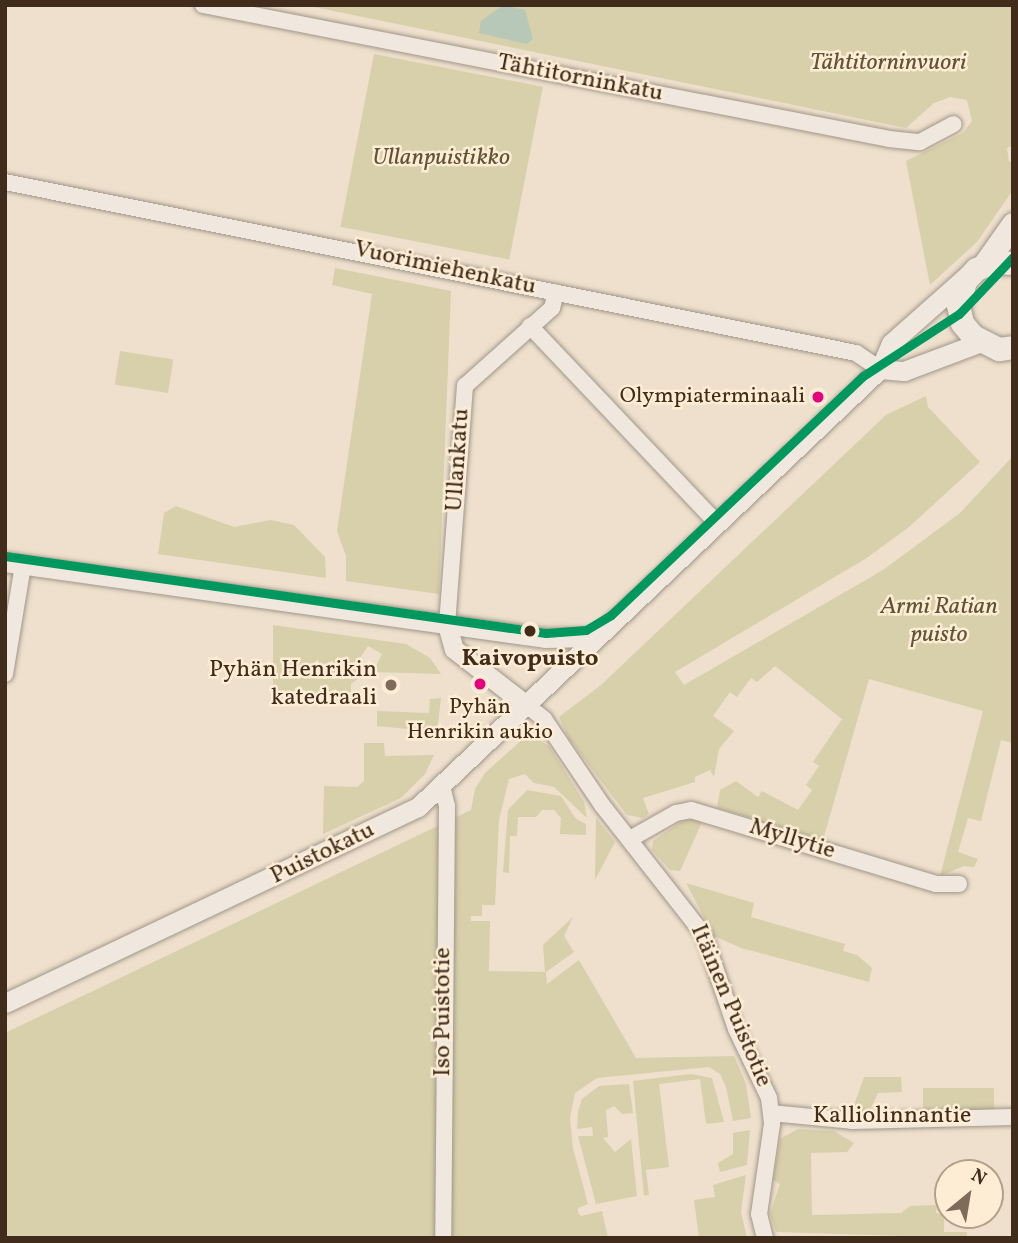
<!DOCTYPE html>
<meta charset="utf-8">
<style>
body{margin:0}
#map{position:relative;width:1018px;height:1243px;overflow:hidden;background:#eee0cc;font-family:Vollkorn,serif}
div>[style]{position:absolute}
.green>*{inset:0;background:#d7d0aa;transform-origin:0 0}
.water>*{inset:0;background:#b7c8b9}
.roads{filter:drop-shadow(0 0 2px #a19689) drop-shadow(0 0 2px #a19689)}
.minor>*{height:16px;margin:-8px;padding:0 8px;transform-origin:8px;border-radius:8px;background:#f0e8df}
.tertiary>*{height:19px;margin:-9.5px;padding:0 9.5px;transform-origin:9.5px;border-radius:9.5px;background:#f0e8df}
.secondary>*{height:23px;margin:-11.5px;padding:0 11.5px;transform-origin:11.5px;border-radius:11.5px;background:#f0e8df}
.tram-1>*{height:9px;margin:-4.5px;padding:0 4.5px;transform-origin:4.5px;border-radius:4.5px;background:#00985f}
.dots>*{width:19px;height:19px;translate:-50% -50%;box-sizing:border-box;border:4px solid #fdedd5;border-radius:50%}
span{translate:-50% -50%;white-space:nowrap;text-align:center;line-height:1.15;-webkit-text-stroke:5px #fdedd5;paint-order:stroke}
.bus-label{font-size:22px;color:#412c1c}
.right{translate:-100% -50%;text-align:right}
.park-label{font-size:24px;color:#625238;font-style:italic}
.street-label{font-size:24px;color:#412c1c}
.stop-label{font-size:24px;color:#412c1c;font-weight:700}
.poi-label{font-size:24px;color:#412c1c}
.frame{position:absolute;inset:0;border:7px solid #412c1c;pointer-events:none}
.north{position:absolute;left:934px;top:1159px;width:70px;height:70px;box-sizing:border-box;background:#fdedd5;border:2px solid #b2a08b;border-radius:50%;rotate:30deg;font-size:19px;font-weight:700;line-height:28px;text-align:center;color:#412c1c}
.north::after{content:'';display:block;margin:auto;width:24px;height:32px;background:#7e6b5a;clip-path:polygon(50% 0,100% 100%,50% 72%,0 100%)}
</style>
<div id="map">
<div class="green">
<div style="clip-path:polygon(304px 5px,1013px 5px,1013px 145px,1007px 148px,1009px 162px,1013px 160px,1013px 190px,977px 242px,930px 285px,906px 161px,963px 133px,972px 121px,967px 100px,950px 97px,934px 103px,906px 128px)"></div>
<div style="left:374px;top:54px;width:172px;height:176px;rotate:11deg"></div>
<div style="clip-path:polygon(335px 268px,451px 291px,439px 594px,346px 581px,346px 556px,337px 531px,372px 294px,332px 285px)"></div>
<div style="left:120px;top:351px;width:54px;height:34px;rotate:9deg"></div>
<div style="clip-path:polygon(926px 396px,928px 407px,980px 462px,909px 527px,865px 559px,675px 672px,684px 685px,883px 570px,960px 513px,1013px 456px,1013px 743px,1001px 740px,981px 821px,968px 818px,958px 852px,978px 859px,974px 867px,964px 866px,940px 876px,983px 711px,869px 679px,823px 840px,717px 808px,720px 790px,736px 781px,758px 797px,762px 791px,798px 810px,812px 790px,806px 785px,819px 766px,813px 762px,842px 719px,775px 666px,757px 682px,751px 678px,737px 697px,730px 692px,713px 716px,734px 731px,719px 749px,714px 777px,710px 770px,695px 777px,695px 782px,643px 798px,649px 814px,643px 818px,627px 815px,569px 739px,559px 717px,601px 685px,886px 415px)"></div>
<div style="clip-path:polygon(176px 506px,234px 527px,271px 520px,294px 525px,325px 557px,326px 578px,158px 554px,164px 513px)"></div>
<div style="clip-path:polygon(273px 625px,406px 644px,430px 658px,441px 674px,373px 672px,382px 654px,368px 646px,360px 658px,367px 672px,351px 684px,351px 698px,273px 697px)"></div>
<div style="clip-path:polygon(441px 698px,437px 732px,377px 726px,377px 711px,429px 713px,430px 699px)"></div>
<div style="clip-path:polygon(524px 738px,537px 738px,550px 747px,584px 802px,587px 818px,554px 787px,534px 783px,525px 774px,509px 779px,499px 820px,495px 905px,482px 905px,482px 916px,471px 916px,471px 921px,490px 921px,489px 971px,545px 972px,543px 945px,573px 917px,564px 936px,574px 952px,546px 972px,547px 984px,579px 960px,636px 1058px,734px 1056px,746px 1084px,751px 1118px,733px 1121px,726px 1087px,720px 1074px,709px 1067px,597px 1078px,575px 1093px,570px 1118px,573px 1148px,588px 1204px,578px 1208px,578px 1213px,581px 1216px,602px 1211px,608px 1238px,5px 1238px,5px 1033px,471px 810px,475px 789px,485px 773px)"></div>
<div style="clip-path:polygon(364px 743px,384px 743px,385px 756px,434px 755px,425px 774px,401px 798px,323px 834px,324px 786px,357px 787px,364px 781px)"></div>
<div style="clip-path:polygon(527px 790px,561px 796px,576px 819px,586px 824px,586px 835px,560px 834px,561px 818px,554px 810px,542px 810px,536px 817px,518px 817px,517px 836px,510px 836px,509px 873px,503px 872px,508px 810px)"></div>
<div style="clip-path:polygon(596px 818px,615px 842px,595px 880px)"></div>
<div style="clip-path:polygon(694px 818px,703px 820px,680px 871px,670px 870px,652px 850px,653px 841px,682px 821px)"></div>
<div style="clip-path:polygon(686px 883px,754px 903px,751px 917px,845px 944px,843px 951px,857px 955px,872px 968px,869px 982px,741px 948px,714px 936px)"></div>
<div style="clip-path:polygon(691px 1074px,712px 1078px,724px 1122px,706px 1124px,700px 1079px,659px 1084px,669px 1167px,646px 1170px,649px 1195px,644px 1196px,633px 1081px)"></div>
<div style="clip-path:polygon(864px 1077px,901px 1077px,902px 1092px,878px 1093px,868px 1114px,851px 1114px)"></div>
<div style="clip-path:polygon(629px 1084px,633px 1113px,622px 1114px,614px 1106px,606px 1110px,608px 1137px,603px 1138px,615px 1152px,631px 1139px,637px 1196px,596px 1204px,578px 1136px,593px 1136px,592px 1127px,577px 1129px,578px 1112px,582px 1099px,599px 1086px)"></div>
<div style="left:994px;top:1088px;width:22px;height:71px;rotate:90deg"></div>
<div style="clip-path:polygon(798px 1129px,834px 1131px,854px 1143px,847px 1152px,811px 1153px,812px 1215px,901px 1213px,910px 1206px,937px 1205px,936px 1213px,944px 1214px,944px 1232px,967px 1232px,967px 1238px,776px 1232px,770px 1214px,780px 1184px,773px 1180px,780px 1139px)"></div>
<div style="clip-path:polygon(750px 1130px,747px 1165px,720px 1172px,718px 1163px,733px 1154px,733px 1133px)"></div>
<div style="clip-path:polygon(746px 1175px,741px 1212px,747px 1238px,699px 1238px,694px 1200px,715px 1197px,713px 1185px)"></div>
</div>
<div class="water">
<div style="clip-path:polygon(503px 5px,525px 10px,533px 39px,527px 44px,479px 33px,481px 21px)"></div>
</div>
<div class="roads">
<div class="minor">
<div style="left:203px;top:5px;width:699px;rotate:11.05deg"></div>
<div style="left:889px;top:139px;width:31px;rotate:6deg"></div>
<div style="left:920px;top:142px;width:38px;rotate:-28deg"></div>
<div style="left:5px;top:182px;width:868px;rotate:11.36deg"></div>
<div style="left:856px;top:353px;width:29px;rotate:34deg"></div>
<div style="left:530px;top:326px;width:270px;rotate:46.5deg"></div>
<div style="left:447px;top:625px;width:240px;rotate:-85.7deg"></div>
<div style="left:465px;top:386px;width:117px;rotate:-41.9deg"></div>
<div style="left:552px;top:308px;width:16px;rotate:-76deg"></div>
<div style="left:5px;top:674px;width:110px;rotate:-80.6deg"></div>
<div style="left:525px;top:704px;width:24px;rotate:38deg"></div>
<div style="left:544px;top:719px;width:104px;rotate:56deg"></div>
<div style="left:602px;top:805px;width:165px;rotate:51.9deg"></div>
<div style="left:704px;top:935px;width:99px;rotate:71.2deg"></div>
<div style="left:736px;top:1029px;width:76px;rotate:64.4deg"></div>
<div style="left:769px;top:1098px;width:26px;rotate:83deg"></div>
<div style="left:772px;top:1124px;width:91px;rotate:98.2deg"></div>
<div style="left:759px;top:1214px;width:25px;rotate:76deg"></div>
<div style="left:442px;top:786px;width:21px;rotate:76deg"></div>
<div style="left:447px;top:806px;width:432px;rotate:90.5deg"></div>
<div style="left:630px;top:839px;width:53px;rotate:-29.5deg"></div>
<div style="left:676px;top:813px;width:15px;rotate:-11deg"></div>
<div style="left:691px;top:810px;width:256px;rotate:16.8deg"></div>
<div style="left:936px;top:884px;width:23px"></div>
<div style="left:771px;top:1113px;width:81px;rotate:5.6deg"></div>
<div style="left:852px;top:1121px;width:161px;rotate:-1.4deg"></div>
</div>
<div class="tertiary">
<div style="left:880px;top:369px;width:24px;rotate:5deg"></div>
<div style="left:904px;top:371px;width:82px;rotate:-20.6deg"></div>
<div style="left:5px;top:562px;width:545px;rotate:8.01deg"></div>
<div style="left:545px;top:638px;width:49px;rotate:-1.2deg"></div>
<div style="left:447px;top:625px;width:25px;rotate:74deg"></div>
<div style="left:454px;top:649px;width:90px;rotate:37.8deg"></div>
<div style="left:5px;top:1003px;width:457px;rotate:-25.4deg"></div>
<div style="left:418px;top:807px;width:637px;rotate:-43.47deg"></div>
<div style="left:880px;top:369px;width:28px;rotate:-67deg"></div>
<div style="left:891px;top:343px;width:104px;rotate:-41.5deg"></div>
</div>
<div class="secondary">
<div style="left:1013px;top:263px;width:21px;rotate:-177deg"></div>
<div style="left:992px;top:262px;width:17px;rotate:156deg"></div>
<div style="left:976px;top:269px;width:16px;rotate:133deg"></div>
<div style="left:965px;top:281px;width:25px;rotate:106deg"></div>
<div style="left:958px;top:305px;width:18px;rotate:77deg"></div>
<div style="left:962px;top:323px;width:17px;rotate:50deg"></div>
<div style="left:973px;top:336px;width:29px;rotate:27deg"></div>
<div style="left:999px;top:349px;width:14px;rotate:-8deg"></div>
<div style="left:984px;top:265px;width:50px;rotate:-54.7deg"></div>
</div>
</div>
<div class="tram-1">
<div style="left:5px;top:556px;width:546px;rotate:8.1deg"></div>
<div style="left:546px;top:633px;width:40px;rotate:-4.3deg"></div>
<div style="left:586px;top:630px;width:29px;rotate:-31deg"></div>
<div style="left:611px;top:615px;width:347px;rotate:-43.5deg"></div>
<div style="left:863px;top:376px;width:114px;rotate:-32.9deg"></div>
<div style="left:959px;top:314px;width:79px;rotate:-46.5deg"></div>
</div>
<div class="dots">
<div style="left:818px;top:397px;background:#e5007d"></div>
<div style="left:530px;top:631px;background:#412c1c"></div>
<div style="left:480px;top:684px;background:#e5007d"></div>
<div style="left:391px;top:685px;background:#7e6b5a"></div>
</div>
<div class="bus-label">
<span class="right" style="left:805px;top:397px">Olympiaterminaali</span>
<span style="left:480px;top:720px">Pyhän<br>Henrikin aukio</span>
</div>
<div class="park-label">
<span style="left:888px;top:64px">Tähtitorninvuori</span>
<span style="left:441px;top:159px">Ullanpuistikko</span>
<span style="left:939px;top:622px">Armi Ratian<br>puisto</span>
</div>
<div class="street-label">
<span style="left:580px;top:79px;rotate:11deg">Tähtitorninkatu</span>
<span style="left:445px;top:269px;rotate:12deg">Vuorimiehenkatu</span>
<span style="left:459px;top:460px;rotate:-86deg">Ullankatu</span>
<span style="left:792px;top:840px;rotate:17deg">Myllytie</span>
<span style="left:323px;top:854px;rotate:-26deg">Puistokatu</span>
<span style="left:730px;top:1006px;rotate:67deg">Itäinen Puistotie</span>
<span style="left:444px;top:1012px;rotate:-90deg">Iso Puistotie</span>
<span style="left:892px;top:1117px">Kalliolinnantie</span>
</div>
<div class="stop-label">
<span style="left:530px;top:660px">Kaivopuisto</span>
</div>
<div class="poi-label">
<span class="right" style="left:377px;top:685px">Pyhän Henrikin<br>katedraali</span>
</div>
<div class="frame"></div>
<div class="north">N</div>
</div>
